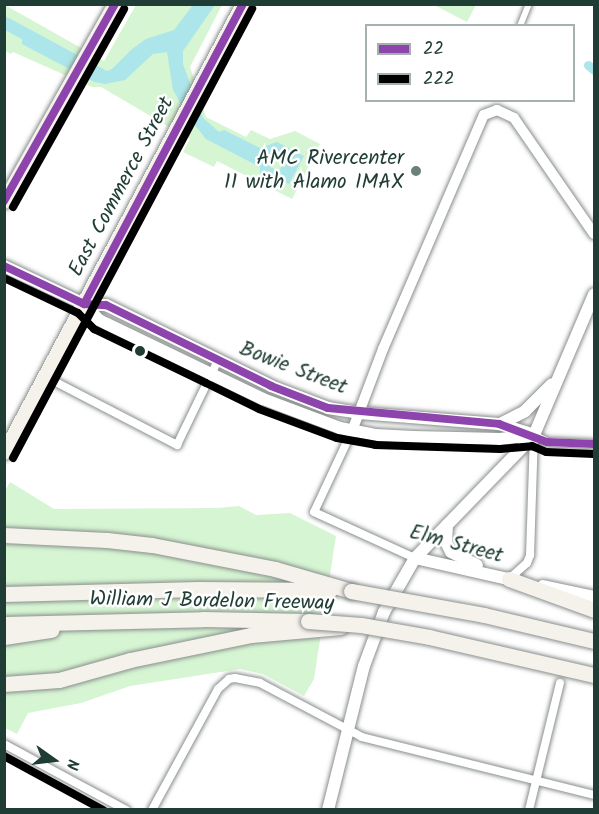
<!DOCTYPE html>
<style>
body{margin:0}
#map{position:relative;width:599px;height:814px;overflow:hidden;background:#fff;font-family:Kalam,sans-serif}
div>[style]{position:absolute}
.green>*{inset:0;background:#d6f5d2}
.water>*{inset:0;background:#ace5ea}
.canal>*{height:9px;margin:-4.5px;padding:0 4.5px;transform-origin:4.5px;border-radius:4.5px;background:#ace5ea}
.roads{filter:drop-shadow(0 0 2px #898f8d) drop-shadow(0 0 2px #898f8d)}
.pedestrian>*{height:6px;margin:-3px;padding:0 3px;transform-origin:3px;border-radius:3px;background:#fff}
.minor>*{height:8px;margin:-4px;padding:0 4px;transform-origin:4px;border-radius:4px;background:#fff}
.tertiary>*{height:10px;margin:-5px;padding:0 5px;transform-origin:5px;border-radius:5px;background:#fff}
.secondary>*{height:12px;margin:-6px;padding:0 6px;transform-origin:6px;border-radius:6px;background:#fff}
.primary>*{height:14px;margin:-7px;padding:0 7px;transform-origin:7px;border-radius:7px;background:#f5f1eb}
.motorway>*{height:15px;margin:-7.5px;padding:0 7.5px;transform-origin:7.5px;border-radius:7.5px;background:#f5f1eb}
.bridges{filter:drop-shadow(0 0 2px #898f8d) drop-shadow(0 0 2px #898f8d)}
.motorway-bridge>*{height:15px;margin:-7.5px;padding:0 7.5px;transform-origin:7.5px;border-radius:7.5px;background:#f5f1eb}
.bus-1>*{height:8px;margin:-4px;padding:0 4px;transform-origin:4px;border-radius:4px;background:#8e44ad}
.bus-2>*{height:8px;margin:-4px;padding:0 4px;transform-origin:4px;border-radius:4px;background:#000}
.dots>*{width:16px;height:16px;translate:-50% -50%;box-sizing:border-box;border:3px solid #fff;border-radius:50%}
span{translate:-50% -50%;white-space:nowrap;text-align:center;line-height:1.15;-webkit-text-stroke:5px #fff;paint-order:stroke}
.poi-label{font-size:21px;color:#1f3d34}
.right{translate:-100% -50%;text-align:right}
.street-label{font-size:21px;color:#1f3d34}
.frame{position:absolute;inset:0;border:6px solid #1f3d34;pointer-events:none}
.legend{position:absolute;left:365px;top:24px;width:210px;height:78px;box-sizing:border-box;background:#fff;border:2px solid #a5b1ae;margin:0;padding:8px 10px;list-style:none;font-size:18px;color:#1f3d34}
.legend li{display:flex;align-items:center;gap:12px;height:30px}
.legend b{width:30px;border:2px solid #a5b1ae}
.north{position:absolute;left:24px;top:730px;width:60px;height:60px;-webkit-text-stroke:4px #fff;paint-order:stroke;rotate:104deg;font-size:16px;font-weight:700;line-height:24px;text-align:center;color:#1f3d34}
.north::after{content:'';display:block;margin:auto;width:21px;height:27px;background:#1f3d34;clip-path:polygon(50% 0,100% 100%,50% 72%,0 100%)}
</style>
<div id="map">
<div class="green">
<div style="clip-path:polygon(5px 5px,104px 61px,136px 5px,222px 5px,190px 67px,206px 117px,246px 137px,251px 130px,270px 139px,295px 131px,320px 144px,292px 199px,217px 161px,214px 167px,183px 152px,190px 139px,101px 87px,92px 87px,13px 52px,11px 54px,5px 51px)"></div>
<div style="clip-path:polygon(434px 5px,476px 5px,467px 22px)"></div>
<div style="clip-path:polygon(10px 482px,54px 509px,218px 508px,239px 506px,256px 515px,290px 513px,336px 536px,314px 679px,304px 696px,263px 674px,240px 669px,130px 686px,81px 703px,28px 713px,17px 734px,5px 728px,4px 493px)"></div>
</div>
<div class="water">
<div style="clip-path:polygon(evenodd,193px 5px,215px 5px,183px 51px,183px 64px,203px 118px,219px 132px,224px 130px,260px 148px,277px 142px,304px 156px,289px 184px,284px 182px,282px 185px,260px 174px,260px 167px,206px 139px,189px 118px,173px 90px,167px 52px,153px 54px,125px 80px,105px 84px,94px 82px,22px 44px,22px 39px,5px 30px,5px 16px,107px 71px,112px 69px,132px 49px,146px 39px,174px 30px,193px 5px,282px 157px,288px 160px,285px 167px,282px 166px,279px 171px,270px 167px,274px 158px,279px 160px,282px 157px)"></div>
</div>
<div class="canal">
<div style="left:588px;top:65px;width:8px;rotate:40deg"></div>
</div>
<div class="roads">
<div class="pedestrian">
<div style="left:520px;top:26px;width:24px;rotate:-68deg"></div>
</div>
<div class="minor">
<div style="left:46px;top:377px;width:148px;rotate:27.4deg"></div>
<div style="left:177px;top:445px;width:94px;rotate:-64.2deg"></div>
<div style="left:352px;top:431px;width:89px;rotate:115.1deg"></div>
<div style="left:314px;top:512px;width:111px;rotate:24.5deg"></div>
<div style="left:509px;top:579px;width:24px;rotate:-42deg"></div>
<div style="left:527px;top:563px;width:9px;rotate:-69deg"></div>
<div style="left:530px;top:555px;width:120px;rotate:-88.1deg"></div>
<div style="left:534px;top:435px;width:15px;rotate:28deg"></div>
<div style="left:547px;top:442px;width:47px;rotate:2.4deg"></div>
<div style="left:4px;top:744px;width:139px;rotate:28.4deg"></div>
<div style="left:152px;top:810px;width:138px;rotate:-61.4deg"></div>
<div style="left:218px;top:689px;width:15px;rotate:-42deg"></div>
<div style="left:229px;top:679px;width:6px;rotate:-9deg"></div>
<div style="left:235px;top:678px;width:25px;rotate:11deg"></div>
<div style="left:260px;top:683px;width:115px;rotate:27.9deg"></div>
<div style="left:362px;top:737px;width:239px;rotate:14deg"></div>
<div style="left:529px;top:810px;width:131px;rotate:-76.3deg"></div>
</div>
<div class="tertiary">
<div style="left:352px;top:431px;width:88px;rotate:-69.3deg"></div>
<div style="left:383px;top:349px;width:255px;rotate:-66.7deg"></div>
<div style="left:484px;top:115px;width:14px;rotate:-21deg"></div>
<div style="left:497px;top:110px;width:19px;rotate:25deg"></div>
<div style="left:514px;top:118px;width:141px;rotate:55.4deg"></div>
</div>
<div class="secondary">
<div style="left:4px;top:266px;width:89px;rotate:25.4deg"></div>
<div style="left:84px;top:304px;width:22px;rotate:3deg"></div>
<div style="left:106px;top:305px;width:184px;rotate:26.1deg"></div>
<div style="left:271px;top:386px;width:61px;rotate:21.1deg"></div>
<div style="left:328px;top:408px;width:31px;rotate:9deg"></div>
<div style="left:359px;top:413px;width:140px;rotate:4.5deg"></div>
<div style="left:499px;top:424px;width:37px;rotate:17deg"></div>
<div style="left:84px;top:304px;width:22px;rotate:47deg"></div>
<div style="left:99px;top:320px;width:9px;rotate:27deg"></div>
<div style="left:107px;top:324px;width:173px;rotate:25.7deg"></div>
<div style="left:263px;top:399px;width:82px;rotate:20.6deg"></div>
<div style="left:340px;top:428px;width:37px;rotate:11deg"></div>
<div style="left:376px;top:435px;width:37px;rotate:3deg"></div>
<div style="left:413px;top:437px;width:87px;rotate:1.3deg"></div>
<div style="left:500px;top:439px;width:32px;rotate:-7deg"></div>
<div style="left:500px;top:424px;width:28px;rotate:-27deg"></div>
<div style="left:525px;top:411px;width:38px;rotate:-45deg"></div>
<div style="left:447px;top:525px;width:17px;rotate:93deg"></div>
<div style="left:446px;top:542px;width:11px;rotate:63deg"></div>
<div style="left:451px;top:552px;width:29px;rotate:27deg"></div>
<div style="left:415px;top:558px;width:105px;rotate:12.7deg"></div>
<div style="left:543px;top:586px;width:52px;rotate:12.2deg"></div>
<div style="left:328px;top:810px;width:148px;rotate:-76deg"></div>
<div style="left:364px;top:666px;width:58px;rotate:-69.7deg"></div>
<div style="left:384px;top:612px;width:62px;rotate:-60.1deg"></div>
<div style="left:415px;top:558px;width:171px;rotate:-45.9deg"></div>
<div style="left:534px;top:435px;width:153px;rotate:-66.9deg"></div>
</div>
<div class="primary">
<div style="left:4px;top:202px;width:227px;rotate:-60.7deg"></div>
<div style="left:4px;top:453px;width:509px;rotate:-61.97deg"></div>
</div>
<div class="motorway">
<div style="left:4px;top:535px;width:103px;rotate:2.8deg"></div>
<div style="left:107px;top:540px;width:45px;rotate:6.3deg"></div>
<div style="left:152px;top:545px;width:125px;rotate:11deg"></div>
<div style="left:275px;top:569px;width:79px;rotate:16.1deg"></div>
<div style="left:509px;top:579px;width:90px;rotate:20deg"></div>
<div style="left:4px;top:594px;width:194px;rotate:-1.5deg"></div>
<div style="left:198px;top:589px;width:132px;rotate:0.4deg"></div>
<div style="left:4px;top:624px;width:199px;rotate:-1.4deg"></div>
<div style="left:203px;top:619px;width:105px;rotate:1.1deg"></div>
<div style="left:4px;top:637px;width:48px;rotate:-8.5deg"></div>
<div style="left:4px;top:684px;width:55px;rotate:-4.2deg"></div>
<div style="left:59px;top:680px;width:74px;rotate:-15.7deg"></div>
<div style="left:130px;top:660px;width:124px;rotate:-11.7deg"></div>
<div style="left:251px;top:635px;width:90px;rotate:-5.1deg"></div>
</div>
</div>
<div class="bridges">
<div class="motorway-bridge">
<div style="left:351px;top:591px;width:135px;rotate:10.2deg"></div>
<div style="left:484px;top:615px;width:113px;rotate:13.3deg"></div>
<div style="left:308px;top:621px;width:53px;rotate:4.3deg"></div>
<div style="left:361px;top:625px;width:69px;rotate:10deg"></div>
<div style="left:429px;top:637px;width:169px;rotate:13deg"></div>
</div>
</div>
<div class="bus-1">
<div style="left:4px;top:201px;width:226px;rotate:-60.6deg"></div>
<div style="left:4px;top:266px;width:89px;rotate:25.4deg"></div>
<div style="left:84px;top:304px;width:22px;rotate:3deg"></div>
<div style="left:106px;top:305px;width:184px;rotate:26.1deg"></div>
<div style="left:271px;top:386px;width:61px;rotate:21.1deg"></div>
<div style="left:328px;top:408px;width:172px;rotate:5.3deg"></div>
<div style="left:499px;top:424px;width:51px;rotate:20.6deg"></div>
<div style="left:547px;top:442px;width:47px;rotate:2.4deg"></div>
<div style="left:84px;top:304px;width:340px;rotate:-62.1deg"></div>
</div>
<div class="bus-2">
<div style="left:13px;top:207px;width:227px;rotate:-60.7deg"></div>
<div style="left:4px;top:278px;width:82px;rotate:25.3deg"></div>
<div style="left:78px;top:313px;width:23px;rotate:45deg"></div>
<div style="left:94px;top:329px;width:124px;rotate:25.7deg"></div>
<div style="left:206px;top:383px;width:59px;rotate:26.1deg"></div>
<div style="left:259px;top:409px;width:83px;rotate:20.4deg"></div>
<div style="left:337px;top:438px;width:39px;rotate:10deg"></div>
<div style="left:375px;top:445px;width:125px;rotate:1.8deg"></div>
<div style="left:500px;top:449px;width:32px;rotate:-5deg"></div>
<div style="left:532px;top:446px;width:15px;rotate:23deg"></div>
<div style="left:546px;top:452px;width:48px;rotate:2.4deg"></div>
<div style="left:13px;top:458px;width:509px;rotate:-61.97deg"></div>
<div style="left:4px;top:756px;width:113px;rotate:28.6deg"></div>
</div>
<div class="dots">
<div style="left:416px;top:171px;background:#6d817b"></div>
<div style="left:140px;top:351px;background:#1f3d34"></div>
</div>
<div class="poi-label">
<span class="right" style="left:404px;top:171px">AMC Rivercenter<br>11 with Alamo IMAX</span>
</div>
<div class="street-label">
<span style="left:122px;top:187px;rotate:-62deg">East Commerce Street</span>
<span style="left:293px;top:369px;rotate:21deg">Bowie Street</span>
<span style="left:456px;top:545px;rotate:15deg">Elm Street</span>
<span style="left:212px;top:602px;rotate:1deg">William J Bordelon Freeway</span>
</div>
<div class="frame"></div>
<ul class="legend">
<li><b style="height:8px;background:#8e44ad"></b>22</li>
<li><b style="height:8px;background:#000"></b>222</li>
</ul>
<div class="north">N</div>
</div>
